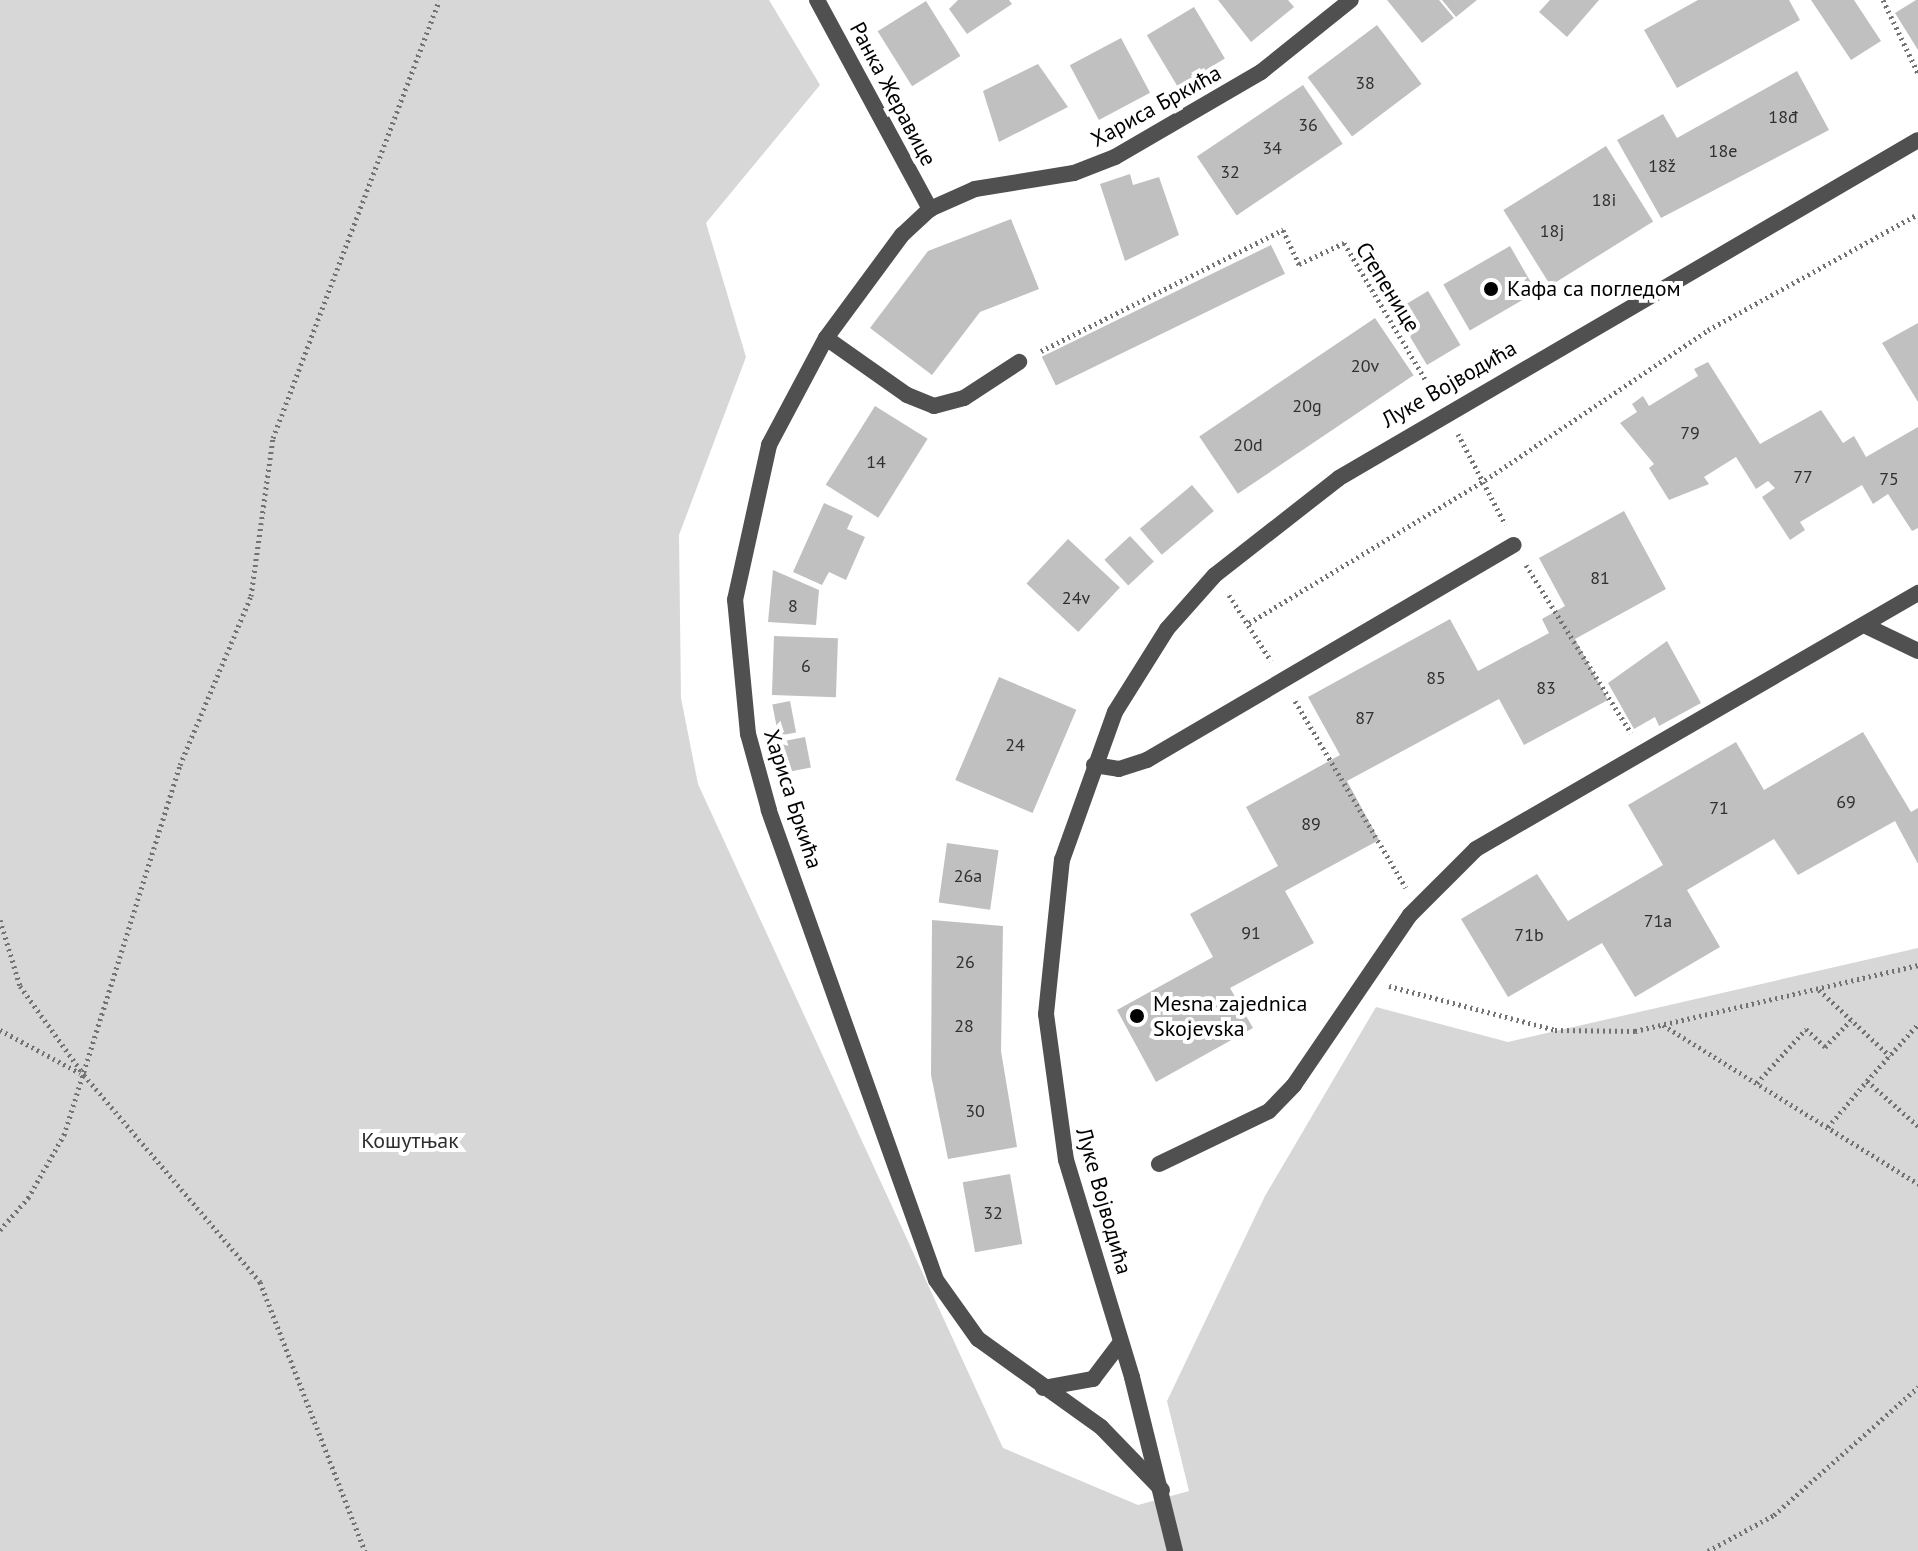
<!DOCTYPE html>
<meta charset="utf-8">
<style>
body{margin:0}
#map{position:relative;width:1918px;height:1551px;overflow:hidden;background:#fff;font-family:"PT Sans",sans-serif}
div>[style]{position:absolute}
.green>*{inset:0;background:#d7d7d7}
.building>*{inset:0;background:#c0c0c0;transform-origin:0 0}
.path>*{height:5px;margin-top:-2.5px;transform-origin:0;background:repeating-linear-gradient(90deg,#727272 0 2px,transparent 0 6px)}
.lane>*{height:16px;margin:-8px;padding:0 8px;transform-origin:8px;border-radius:8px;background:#505050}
.street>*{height:16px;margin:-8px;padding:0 8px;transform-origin:8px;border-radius:8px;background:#505050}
.dots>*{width:22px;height:22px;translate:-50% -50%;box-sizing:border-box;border:4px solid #fff;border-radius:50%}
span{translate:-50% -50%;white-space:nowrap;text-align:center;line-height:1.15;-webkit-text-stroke:8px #fff;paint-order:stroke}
.number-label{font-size:18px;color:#303030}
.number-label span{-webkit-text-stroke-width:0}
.street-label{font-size:22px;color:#000}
.poi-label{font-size:22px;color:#000}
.left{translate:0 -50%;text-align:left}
.park-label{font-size:22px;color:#2e2e2e}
</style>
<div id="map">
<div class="green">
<div style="clip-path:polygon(0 0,769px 0,820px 85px,706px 223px,746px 357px,679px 535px,681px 698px,698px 784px,1003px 1448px,1138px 1505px,1189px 1491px,1167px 1401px,1265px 1196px,1376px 1007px,1508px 1042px,1918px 948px,1918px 1551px,0 1551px)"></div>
</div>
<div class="building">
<div style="clip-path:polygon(958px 0,1009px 0,1012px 4px,967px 34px,949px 9px)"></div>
<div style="clip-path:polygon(1218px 0,1288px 0,1294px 7px,1251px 42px)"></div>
<div style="clip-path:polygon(1387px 0,1439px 0,1454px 18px,1422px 43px)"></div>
<div style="clip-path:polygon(1442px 0,1477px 0,1456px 17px)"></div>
<div style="clip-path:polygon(1550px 0,1599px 0,1567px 37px,1539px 12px)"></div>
<div style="clip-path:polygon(1698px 0,1789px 0,1800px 20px,1677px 88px,1644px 30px)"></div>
<div style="clip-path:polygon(1811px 0,1854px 0,1881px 41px,1851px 60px)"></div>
<div style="clip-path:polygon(1916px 0,1918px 0,1918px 50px,1895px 13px)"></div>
<div style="left:926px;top:1px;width:65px;height:57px;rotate:58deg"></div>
<div style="left:1194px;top:7px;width:60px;height:55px;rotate:59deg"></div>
<div style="left:1377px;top:25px;width:74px;height:87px;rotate:53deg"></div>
<div style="left:1121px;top:38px;width:62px;height:58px;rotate:62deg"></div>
<div style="clip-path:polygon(1038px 64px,1068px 107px,999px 142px,983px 91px)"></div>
<div style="clip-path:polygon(1797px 71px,1829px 130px,1661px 218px,1617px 140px,1663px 114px,1677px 138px)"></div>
<div style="left:1303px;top:85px;width:71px;height:128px;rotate:56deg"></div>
<div style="left:1606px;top:146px;width:89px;height:121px;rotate:58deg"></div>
<div style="clip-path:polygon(1130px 174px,1133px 185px,1159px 177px,1179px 235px,1125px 261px,1100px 184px)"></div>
<div style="clip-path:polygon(1011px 219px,1039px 289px,980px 312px,932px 375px,870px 328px,928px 251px)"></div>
<div style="left:1271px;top:245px;width:32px;height:255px;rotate:64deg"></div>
<div style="left:1510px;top:246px;width:53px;height:77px;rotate:60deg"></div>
<div style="left:1428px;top:291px;width:63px;height:39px;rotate:59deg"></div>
<div style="left:1375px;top:318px;width:69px;height:212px;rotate:56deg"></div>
<div style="clip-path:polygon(1918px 323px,1918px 402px,1882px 343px)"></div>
<div style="clip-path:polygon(1708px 362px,1760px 444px,1821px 410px,1843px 443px,1854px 436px,1866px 457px,1918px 427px,1918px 528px,1912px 531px,1888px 494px,1873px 504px,1862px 485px,1800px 522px,1805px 530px,1790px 540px,1762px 497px,1775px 488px,1768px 481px,1756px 489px,1736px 457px,1704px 477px,1709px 484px,1669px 500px,1649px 468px,1654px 464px,1620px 423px,1637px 412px,1632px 404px,1643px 396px,1649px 406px,1698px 376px,1694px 369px)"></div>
<div style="left:875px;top:406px;width:62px;height:93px;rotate:32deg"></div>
<div style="left:1192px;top:485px;width:34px;height:68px;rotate:50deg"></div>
<div style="clip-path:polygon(824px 503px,853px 516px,847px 529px,865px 537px,846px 580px,829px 572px,822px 585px,793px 572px)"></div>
<div style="clip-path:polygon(1624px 511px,1666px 589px,1575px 639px,1608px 700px,1524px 745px,1499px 699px,1347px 781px,1379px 840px,1285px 891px,1314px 943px,1230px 988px,1253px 1028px,1156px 1082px,1117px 1010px,1213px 957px,1190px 914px,1278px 866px,1246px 807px,1340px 755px,1308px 697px,1450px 619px,1478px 671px,1549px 633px,1542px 619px,1565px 606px,1539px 558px)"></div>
<div style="left:1130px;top:536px;width:35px;height:35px;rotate:47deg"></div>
<div style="left:1068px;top:539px;width:71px;height:61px;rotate:43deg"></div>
<div style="clip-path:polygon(773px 570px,819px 590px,816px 625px,768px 622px)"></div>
<div style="left:774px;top:636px;width:64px;height:59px;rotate:2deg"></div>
<div style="clip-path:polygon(1667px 641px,1701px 703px,1659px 726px,1655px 717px,1634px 729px,1608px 683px)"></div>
<div style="left:999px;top:677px;width:84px;height:112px;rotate:23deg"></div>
<div style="left:790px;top:701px;width:32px;height:18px;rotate:79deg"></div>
<div style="clip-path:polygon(1863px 732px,1911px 812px,1918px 808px,1918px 864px,1895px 821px,1798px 875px,1774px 839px,1687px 890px,1720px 947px,1635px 997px,1602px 943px,1508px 997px,1461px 919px,1537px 874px,1568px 921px,1663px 865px,1628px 805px,1736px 742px,1764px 790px)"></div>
<div style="left:805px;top:737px;width:31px;height:25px;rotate:79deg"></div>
<div style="left:947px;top:843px;width:52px;height:60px;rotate:8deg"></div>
<div style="clip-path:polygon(932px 920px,1003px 926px,1001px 1051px,1017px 1147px,948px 1159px,931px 1075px)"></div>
<div style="left:1010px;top:1174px;width:71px;height:48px;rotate:80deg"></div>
</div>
<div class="path">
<div style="left:1883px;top:0;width:81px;rotate:64.4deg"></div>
<div style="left:1041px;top:351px;width:271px;rotate:-26.6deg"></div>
<div style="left:1283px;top:230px;width:38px;rotate:65deg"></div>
<div style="left:1299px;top:264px;width:50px;rotate:-25deg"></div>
<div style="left:1344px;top:243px;width:176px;rotate:59.2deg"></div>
<div style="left:1458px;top:434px;width:102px;rotate:62.4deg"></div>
<div style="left:1526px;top:565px;width:198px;rotate:58deg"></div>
<div style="left:1229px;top:595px;width:78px;rotate:57.5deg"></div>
<div style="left:1249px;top:623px;width:276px;rotate:-31.2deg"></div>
<div style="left:1485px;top:480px;width:269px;rotate:-33.9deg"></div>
<div style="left:1708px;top:330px;width:240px;rotate:-28.9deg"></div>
<div style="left:1295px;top:701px;width:217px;rotate:59.3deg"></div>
<div style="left:0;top:920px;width:69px;rotate:73.1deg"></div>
<div style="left:20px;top:986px;width:110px;rotate:54.3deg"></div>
<div style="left:84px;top:1075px;width:272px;rotate:49.6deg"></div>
<div style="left:260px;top:1282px;width:289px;rotate:68.7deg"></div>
<div style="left:1389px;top:986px;width:172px;rotate:14.8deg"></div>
<div style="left:1555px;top:1030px;width:80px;rotate:0.7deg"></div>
<div style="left:1635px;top:1031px;width:291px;rotate:-13.1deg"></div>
<div style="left:1819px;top:990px;width:97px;rotate:42.9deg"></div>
<div style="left:1663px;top:1025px;width:301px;rotate:31.9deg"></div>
<div style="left:0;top:1030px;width:91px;rotate:28.3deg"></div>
<div style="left:1867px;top:1081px;width:76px;rotate:-48.2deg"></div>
<div style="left:1757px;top:1083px;width:73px;rotate:-47.8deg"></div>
<div style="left:1806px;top:1029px;width:26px;rotate:43deg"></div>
<div style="left:1825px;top:1047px;width:37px;rotate:-46deg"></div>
<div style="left:1828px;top:1127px;width:60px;rotate:-49.7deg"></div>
<div style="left:1867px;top:1081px;width:68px;rotate:41.4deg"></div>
<div style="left:0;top:1230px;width:43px;rotate:-48.8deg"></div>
<div style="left:28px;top:1198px;width:73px;rotate:-60.3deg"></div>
<div style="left:64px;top:1135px;width:388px;rotate:-72.6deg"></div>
<div style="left:180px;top:765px;width:183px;rotate:-67.2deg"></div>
<div style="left:251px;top:596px;width:160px;rotate:-82.1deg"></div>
<div style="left:273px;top:438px;width:468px;rotate:-69.2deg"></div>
<div style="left:1708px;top:1551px;width:75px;rotate:-28.6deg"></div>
<div style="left:1774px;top:1515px;width:193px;rotate:-41.6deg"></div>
</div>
<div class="lane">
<div style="left:826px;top:338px;width:99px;rotate:35.1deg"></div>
<div style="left:907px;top:395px;width:29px;rotate:22deg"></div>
<div style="left:934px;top:406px;width:31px;rotate:-15deg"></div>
<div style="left:964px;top:398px;width:66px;rotate:-33.2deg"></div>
<div style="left:1864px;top:625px;width:60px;rotate:25.7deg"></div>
<div style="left:1094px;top:765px;width:25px;rotate:9deg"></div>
<div style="left:1119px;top:769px;width:29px;rotate:-18deg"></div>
<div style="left:1147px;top:760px;width:425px;rotate:-30.4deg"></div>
<div style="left:1159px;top:1164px;width:122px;rotate:-25.7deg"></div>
<div style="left:1269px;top:1111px;width:36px;rotate:-46deg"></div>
<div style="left:1294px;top:1085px;width:206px;rotate:-55.7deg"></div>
<div style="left:1410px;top:915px;width:93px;rotate:-45deg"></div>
<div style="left:1476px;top:849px;width:511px;rotate:-30.08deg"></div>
</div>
<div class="street">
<div style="left:817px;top:0;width:238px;rotate:61.6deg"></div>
<div style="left:1043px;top:1388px;width:51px;rotate:-10.2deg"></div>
<div style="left:1093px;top:1379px;width:46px;rotate:-52.9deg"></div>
<div style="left:1162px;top:1490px;width:88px;rotate:-134.1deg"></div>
<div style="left:1101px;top:1427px;width:151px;rotate:-144.4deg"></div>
<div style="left:978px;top:1339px;width:72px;rotate:-125.4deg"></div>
<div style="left:936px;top:1280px;width:499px;rotate:-109.6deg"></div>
<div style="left:769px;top:810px;width:79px;rotate:-105.4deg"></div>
<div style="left:748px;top:734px;width:135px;rotate:-95.5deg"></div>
<div style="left:735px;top:600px;width:159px;rotate:-77.6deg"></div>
<div style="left:769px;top:445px;width:121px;rotate:-62deg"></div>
<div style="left:826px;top:338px;width:128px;rotate:-53.6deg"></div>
<div style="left:902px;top:235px;width:38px;rotate:-43deg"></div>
<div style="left:930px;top:209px;width:49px;rotate:-24deg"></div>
<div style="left:975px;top:189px;width:100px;rotate:-9.2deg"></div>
<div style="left:1074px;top:173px;width:44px;rotate:-21.3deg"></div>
<div style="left:1115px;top:157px;width:169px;rotate:-30.2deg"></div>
<div style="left:1261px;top:72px;width:115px;rotate:-38.7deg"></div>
<div style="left:1175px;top:1551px;width:179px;rotate:-103.9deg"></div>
<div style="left:1132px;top:1377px;width:227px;rotate:-106.9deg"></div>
<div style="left:1066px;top:1160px;width:147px;rotate:-97.8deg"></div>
<div style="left:1046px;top:1014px;width:155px;rotate:-84.1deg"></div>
<div style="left:1062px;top:860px;width:157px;rotate:-70.3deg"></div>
<div style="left:1115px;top:712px;width:98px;rotate:-57.9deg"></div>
<div style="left:1167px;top:629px;width:72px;rotate:-48.4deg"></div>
<div style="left:1215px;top:575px;width:157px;rotate:-38deg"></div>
<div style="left:1339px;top:478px;width:670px;rotate:-30.27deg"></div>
</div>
<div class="dots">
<div style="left:1491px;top:289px;background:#000"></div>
<div style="left:1137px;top:1016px;background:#000"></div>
</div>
<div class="number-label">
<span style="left:1365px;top:83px">38</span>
<span style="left:1783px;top:117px">18đ</span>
<span style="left:1308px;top:125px">36</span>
<span style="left:1272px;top:148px">34</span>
<span style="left:1723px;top:151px">18e</span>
<span style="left:1662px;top:166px">18ž</span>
<span style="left:1230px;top:172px">32</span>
<span style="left:1604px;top:200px">18i</span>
<span style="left:1552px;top:231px">18j</span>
<span style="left:1365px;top:366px">20v</span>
<span style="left:1307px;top:406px">20g</span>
<span style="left:1690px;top:433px">79</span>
<span style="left:1248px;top:445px">20d</span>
<span style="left:876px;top:462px">14</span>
<span style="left:1803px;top:477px">77</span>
<span style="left:1889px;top:479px">75</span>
<span style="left:1600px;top:578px">81</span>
<span style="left:1076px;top:598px">24v</span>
<span style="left:793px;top:606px">8</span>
<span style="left:806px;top:666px">6</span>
<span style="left:1436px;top:678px">85</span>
<span style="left:1546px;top:688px">83</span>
<span style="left:1365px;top:718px">87</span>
<span style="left:1015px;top:745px">24</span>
<span style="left:1846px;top:802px">69</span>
<span style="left:1719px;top:808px">71</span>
<span style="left:1311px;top:824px">89</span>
<span style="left:968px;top:876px">26a</span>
<span style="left:1658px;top:921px">71a</span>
<span style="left:1251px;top:933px">91</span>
<span style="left:1529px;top:935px">71b</span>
<span style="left:965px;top:962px">26</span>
<span style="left:964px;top:1026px">28</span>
<span style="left:975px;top:1111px">30</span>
<span style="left:993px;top:1213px">32</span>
</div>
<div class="street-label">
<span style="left:893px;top:94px;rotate:62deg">Ранка Жеравице</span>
<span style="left:1156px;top:106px;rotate:-29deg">Хариса Бркића</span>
<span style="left:1388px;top:287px;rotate:58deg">Степенице</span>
<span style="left:1449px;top:384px;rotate:-30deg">Луке Војводића</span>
<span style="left:793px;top:799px;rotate:72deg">Хариса Бркића</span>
<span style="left:1104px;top:1201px;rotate:74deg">Луке Војводића</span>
</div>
<div class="poi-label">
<span class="left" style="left:1507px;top:289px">Кафа са погледом</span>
<span class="left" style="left:1153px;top:1016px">Mesna zajednica<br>Skojevska</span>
</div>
<div class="park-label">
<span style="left:410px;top:1141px">Кошутњак</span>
</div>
</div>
